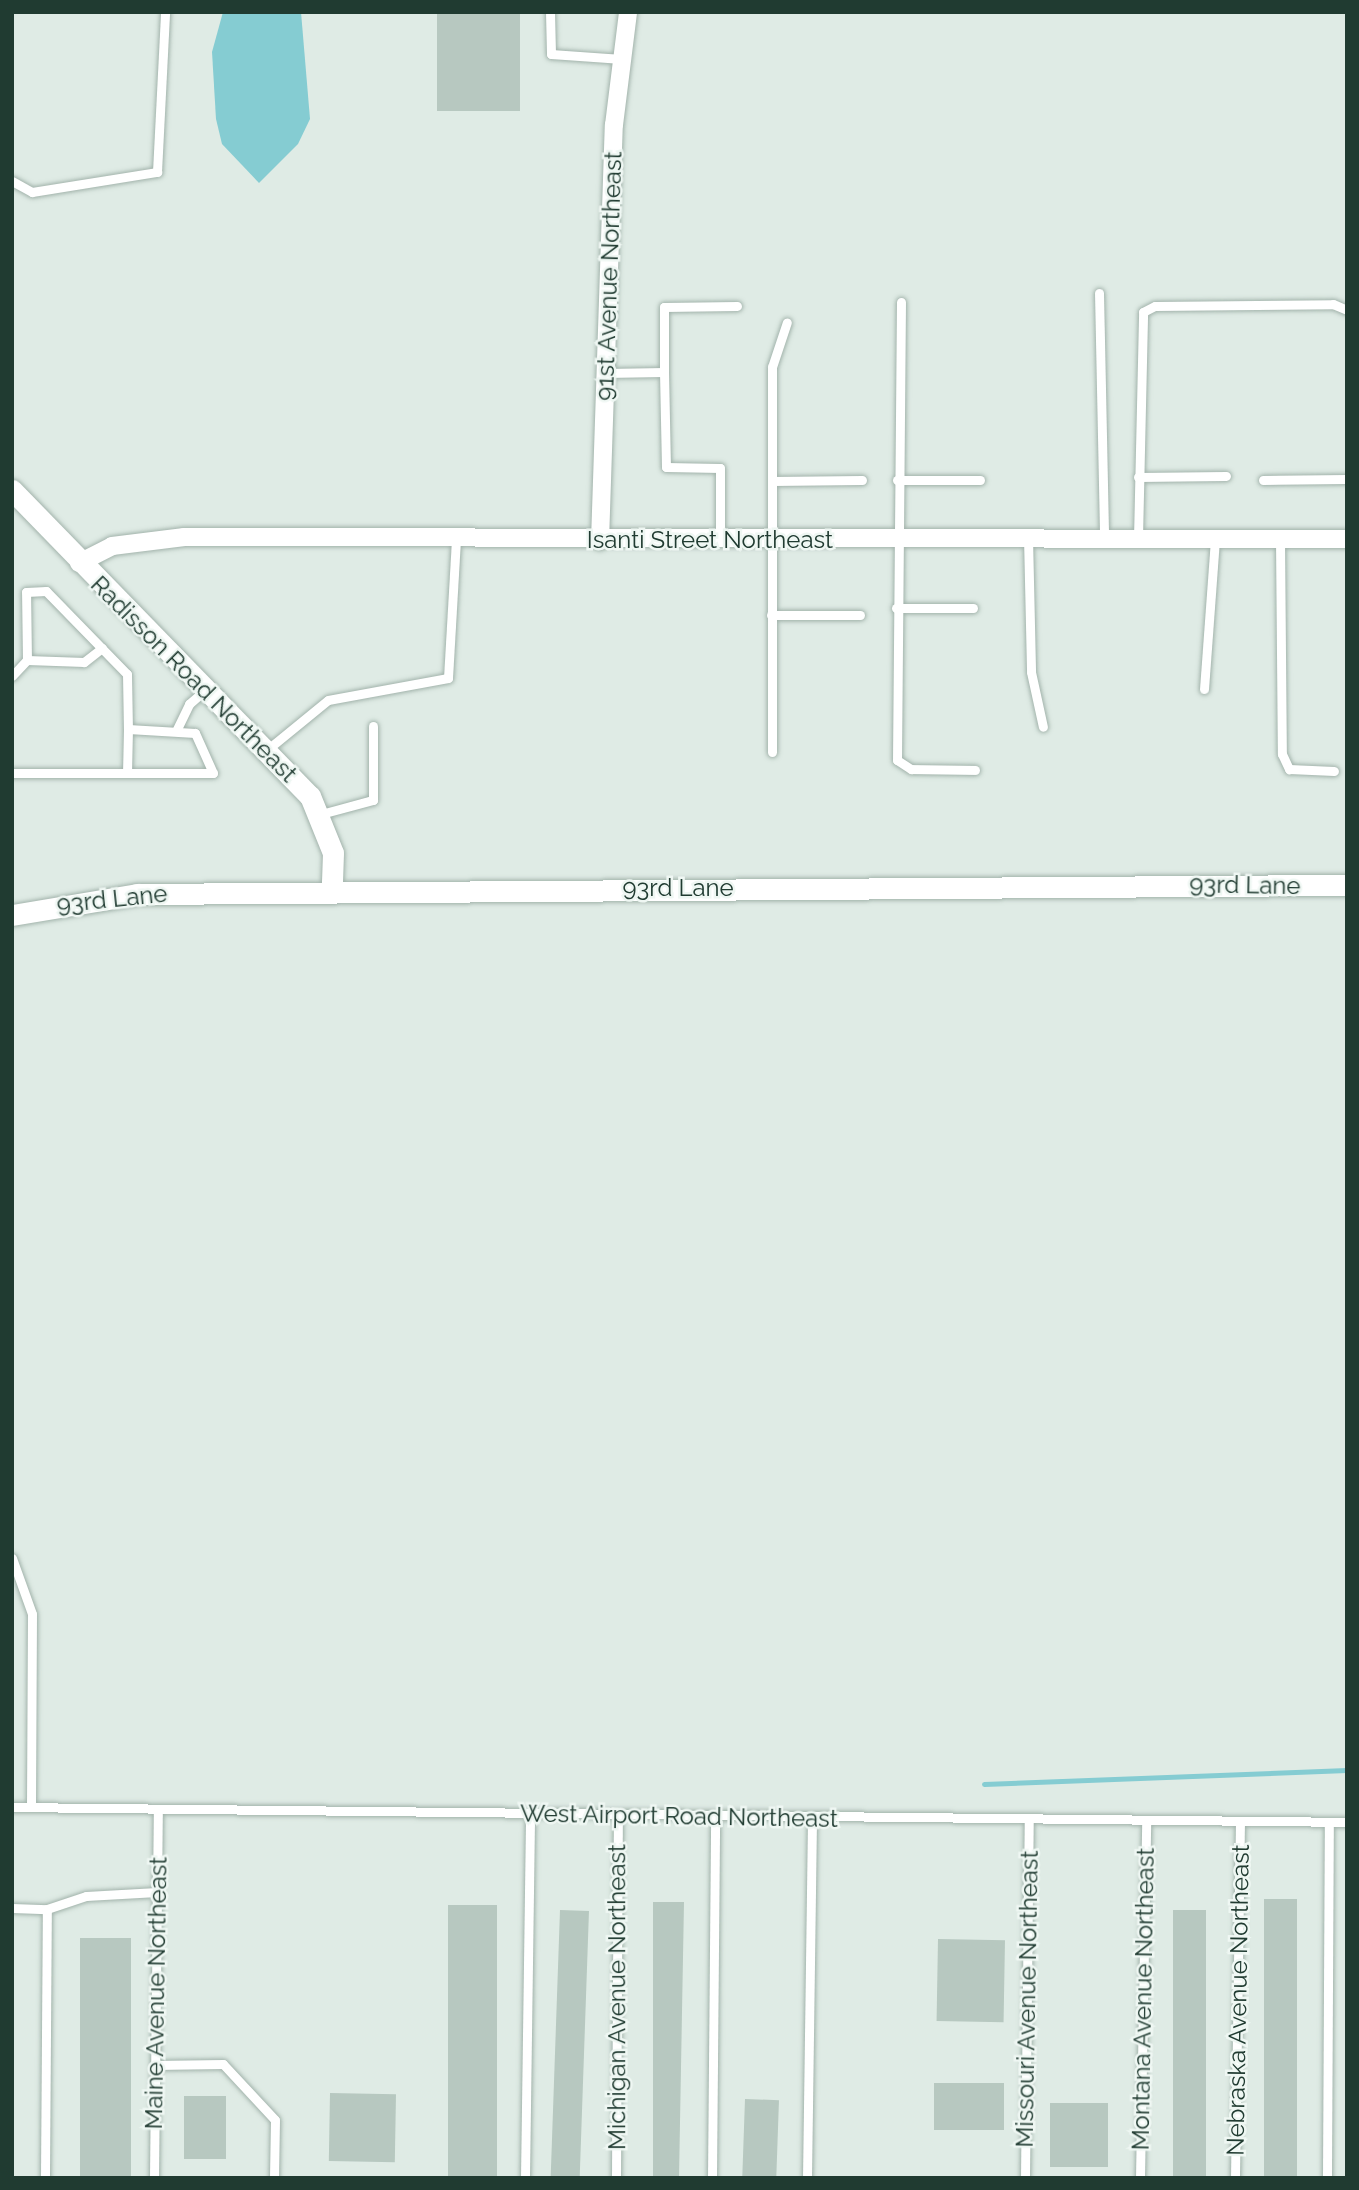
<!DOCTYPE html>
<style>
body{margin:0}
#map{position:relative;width:1359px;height:2190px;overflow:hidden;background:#dfebe5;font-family:Raleway,sans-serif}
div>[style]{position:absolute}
.water>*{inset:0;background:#85ccd2}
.stream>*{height:5px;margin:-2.5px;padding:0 2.5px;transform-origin:2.5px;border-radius:2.5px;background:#85ccd2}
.building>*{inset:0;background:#b7c8c0;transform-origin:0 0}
.roads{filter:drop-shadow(0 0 2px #a2b3ab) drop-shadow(0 0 2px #a2b3ab)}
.service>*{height:9px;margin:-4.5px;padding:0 4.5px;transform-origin:4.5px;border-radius:4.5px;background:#fff}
.minor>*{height:18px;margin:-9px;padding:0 9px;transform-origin:9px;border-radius:9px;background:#fff}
.tertiary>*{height:21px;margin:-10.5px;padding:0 10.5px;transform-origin:10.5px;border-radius:10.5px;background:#fff}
span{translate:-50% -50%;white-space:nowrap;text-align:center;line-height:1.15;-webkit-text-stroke:5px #eff7f3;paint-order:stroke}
.street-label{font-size:24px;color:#203b31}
.frame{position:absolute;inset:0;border:14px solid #203b31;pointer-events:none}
</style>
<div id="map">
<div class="water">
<div style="clip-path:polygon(223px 12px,301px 12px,310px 119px,298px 144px,259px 183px,222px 144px,216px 119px,212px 52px)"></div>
</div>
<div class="stream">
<div style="left:984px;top:1784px;width:363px;rotate:-2.2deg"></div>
</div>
<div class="building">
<div style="left:437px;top:12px;width:83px;height:99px"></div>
<div style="left:1264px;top:1899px;width:33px;height:279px"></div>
<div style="clip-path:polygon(653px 1902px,684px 1902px,679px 2178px,653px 2178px)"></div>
<div style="left:448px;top:1905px;width:49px;height:273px"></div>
<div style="left:560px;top:1910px;width:29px;height:268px;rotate:2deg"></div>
<div style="left:1173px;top:1910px;width:33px;height:268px"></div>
<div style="left:80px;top:1938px;width:51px;height:240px"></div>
<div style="left:938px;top:1939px;width:67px;height:82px;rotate:1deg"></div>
<div style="left:934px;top:2083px;width:70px;height:47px"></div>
<div style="left:330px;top:2093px;width:66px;height:68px;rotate:1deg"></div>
<div style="left:184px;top:2096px;width:42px;height:63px"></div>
<div style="left:745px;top:2099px;width:34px;height:79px;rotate:2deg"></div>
<div style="left:1050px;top:2103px;width:58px;height:64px"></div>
</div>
<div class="roads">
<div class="service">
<div style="left:550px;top:12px;width:42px;rotate:88.6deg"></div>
<div style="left:551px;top:54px;width:71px;rotate:4deg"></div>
<div style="left:12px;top:181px;width:23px;rotate:29deg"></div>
<div style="left:32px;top:192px;width:127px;rotate:-9.1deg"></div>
<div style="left:157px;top:172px;width:160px;rotate:-87.1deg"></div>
<div style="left:1099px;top:293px;width:245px;rotate:88.8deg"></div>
<div style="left:901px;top:302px;width:458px;rotate:90.5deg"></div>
<div style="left:897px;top:760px;width:17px;rotate:33deg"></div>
<div style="left:911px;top:769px;width:64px;rotate:0.9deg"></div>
<div style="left:664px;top:372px;width:65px;rotate:-90deg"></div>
<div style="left:664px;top:307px;width:73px;rotate:-0.8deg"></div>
<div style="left:605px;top:373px;width:59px;rotate:-1deg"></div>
<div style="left:664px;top:372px;width:95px;rotate:88.8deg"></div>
<div style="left:666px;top:467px;width:54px;rotate:1.1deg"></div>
<div style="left:720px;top:468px;width:72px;rotate:90deg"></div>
<div style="left:1138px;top:477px;width:88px;rotate:-0.7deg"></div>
<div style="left:897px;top:480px;width:83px"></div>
<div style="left:1263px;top:480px;width:84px;rotate:-0.7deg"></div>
<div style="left:772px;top:481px;width:90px;rotate:-0.6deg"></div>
<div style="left:1028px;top:537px;width:135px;rotate:88.7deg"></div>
<div style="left:1031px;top:672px;width:56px;rotate:77.7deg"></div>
<div style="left:1138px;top:538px;width:226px;rotate:-88.7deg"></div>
<div style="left:1143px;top:312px;width:13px;rotate:-27deg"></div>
<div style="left:1155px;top:306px;width:178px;rotate:-0.6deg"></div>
<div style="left:1333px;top:304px;width:15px;rotate:23deg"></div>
<div style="left:1280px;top:539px;width:215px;rotate:89.5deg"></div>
<div style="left:1282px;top:754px;width:17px;rotate:65deg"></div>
<div style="left:1289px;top:769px;width:45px;rotate:2.5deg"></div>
<div style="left:896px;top:608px;width:77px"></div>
<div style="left:771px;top:615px;width:89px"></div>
<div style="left:102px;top:648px;width:23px;rotate:142deg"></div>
<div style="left:84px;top:662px;width:57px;rotate:-178deg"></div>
<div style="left:27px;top:660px;width:68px;rotate:-90.8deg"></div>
<div style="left:26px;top:592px;width:20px;rotate:-3deg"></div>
<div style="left:46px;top:591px;width:116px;rotate:45.7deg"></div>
<div style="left:127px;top:674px;width:55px;rotate:89deg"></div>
<div style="left:12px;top:676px;width:22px;rotate:-47deg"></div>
<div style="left:1204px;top:689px;width:151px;rotate:-85.8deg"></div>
<div style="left:177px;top:729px;width:28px;rotate:-64deg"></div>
<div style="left:189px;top:704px;width:21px;rotate:-41deg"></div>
<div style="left:268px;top:749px;width:77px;rotate:-39.2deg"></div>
<div style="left:328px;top:700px;width:122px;rotate:-10.4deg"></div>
<div style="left:448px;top:678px;width:138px;rotate:-86.7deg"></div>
<div style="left:772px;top:752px;width:385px;rotate:-90deg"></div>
<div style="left:772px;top:367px;width:47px;rotate:-71.6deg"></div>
<div style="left:12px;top:773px;width:201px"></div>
<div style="left:213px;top:773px;width:44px;rotate:-114.2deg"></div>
<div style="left:195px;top:733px;width:67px;rotate:-176.6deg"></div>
<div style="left:128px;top:729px;width:44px;rotate:91.3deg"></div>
<div style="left:321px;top:814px;width:54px;rotate:-15.1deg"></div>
<div style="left:373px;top:800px;width:74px;rotate:-90deg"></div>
<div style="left:12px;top:1558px;width:59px;rotate:70.3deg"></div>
<div style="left:32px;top:1614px;width:193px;rotate:90.3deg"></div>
<div style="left:12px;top:1807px;width:1335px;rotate:0.64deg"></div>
<div style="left:12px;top:1908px;width:35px;rotate:2deg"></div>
<div style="left:47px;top:1909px;width:41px;rotate:-18.4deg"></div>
<div style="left:86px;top:1896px;width:71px;rotate:-3.2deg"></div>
<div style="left:155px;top:2065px;width:68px;rotate:-0.8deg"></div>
<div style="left:223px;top:2064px;width:76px;rotate:47.1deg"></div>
<div style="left:275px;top:2120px;width:58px;rotate:91deg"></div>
<div style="left:45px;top:2178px;width:269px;rotate:-89.6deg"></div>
<div style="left:154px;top:2178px;width:369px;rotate:-89.4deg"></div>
<div style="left:525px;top:2178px;width:364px;rotate:-89.2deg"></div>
<div style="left:616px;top:2178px;width:363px;rotate:-89.7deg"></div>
<div style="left:712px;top:2178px;width:361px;rotate:-89.5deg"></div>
<div style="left:807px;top:2178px;width:359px;rotate:-89.2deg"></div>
<div style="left:1025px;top:2178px;width:358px;rotate:-89.4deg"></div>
<div style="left:1140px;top:2178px;width:357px;rotate:-89deg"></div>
<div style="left:1235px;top:2178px;width:357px;rotate:-89.2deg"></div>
<div style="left:1327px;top:2178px;width:356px;rotate:-89.7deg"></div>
</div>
<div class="minor">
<div style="left:600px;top:541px;width:416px;rotate:-88.1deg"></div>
<div style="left:614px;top:125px;width:114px;rotate:-82.9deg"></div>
<div style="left:79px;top:563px;width:37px;rotate:-27deg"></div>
<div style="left:112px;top:546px;width:73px;rotate:-7.1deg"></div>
<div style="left:184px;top:537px;width:1163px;rotate:0.1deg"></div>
</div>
<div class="tertiary">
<div style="left:12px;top:490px;width:427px;rotate:45.8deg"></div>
<div style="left:310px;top:796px;width:61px;rotate:68deg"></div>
<div style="left:333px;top:853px;width:37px;rotate:92deg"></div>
<div style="left:12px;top:915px;width:127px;rotate:-9.5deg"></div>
<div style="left:137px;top:894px;width:1210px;rotate:-0.43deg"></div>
</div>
</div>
<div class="street-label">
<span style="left:609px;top:276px;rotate:-88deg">91st Avenue Northeast</span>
<span style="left:710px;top:540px">Isanti Street Northeast</span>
<span style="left:194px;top:679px;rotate:45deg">Radisson Road Northeast</span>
<span style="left:1245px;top:885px;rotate:1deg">93rd Lane</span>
<span style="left:678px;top:888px">93rd Lane</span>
<span style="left:112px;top:899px;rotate:-6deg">93rd Lane</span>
<span style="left:679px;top:1816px;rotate:1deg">West Airport Road Northeast</span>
<span style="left:156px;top:1993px;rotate:-89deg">Maine Avenue Northeast</span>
<span style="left:617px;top:1997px;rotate:-90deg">Michigan Avenue Northeast</span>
<span style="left:1027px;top:1999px;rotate:-89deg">Missouri Avenue Northeast</span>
<span style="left:1143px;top:1999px;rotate:-89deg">Montana Avenue Northeast</span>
<span style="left:1238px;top:2000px;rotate:-89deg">Nebraska Avenue Northeast</span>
</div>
<div class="frame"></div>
</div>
